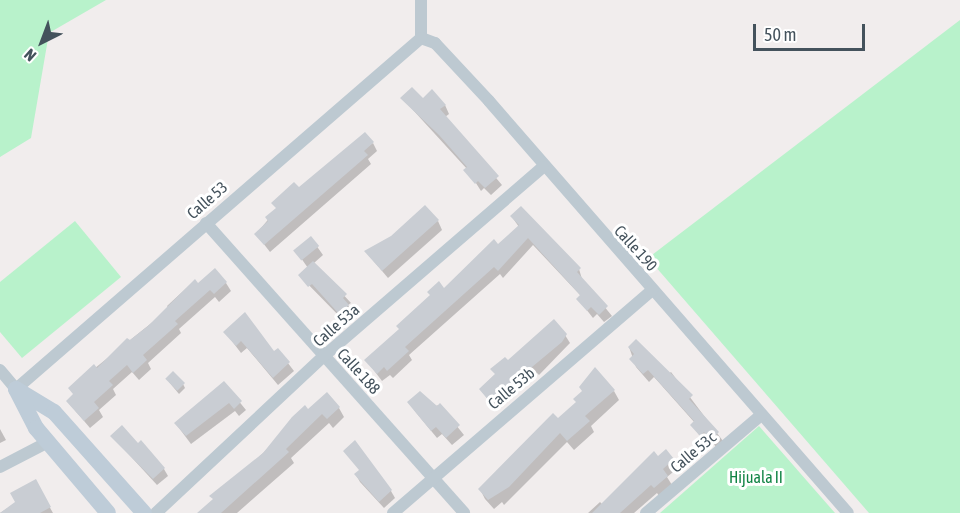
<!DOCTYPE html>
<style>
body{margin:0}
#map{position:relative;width:960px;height:513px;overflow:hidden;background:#f1eded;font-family:"Asap Condensed",sans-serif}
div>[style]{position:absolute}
.green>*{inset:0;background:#b8f2cb}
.shadow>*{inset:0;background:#0003}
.building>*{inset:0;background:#c9cdd3;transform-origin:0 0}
.street>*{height:12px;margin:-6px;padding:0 6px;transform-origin:6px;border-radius:6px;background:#bdc9d1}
.secondary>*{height:16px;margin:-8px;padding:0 8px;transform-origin:8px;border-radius:8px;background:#beccd8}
span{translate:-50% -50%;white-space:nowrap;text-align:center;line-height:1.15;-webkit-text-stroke:6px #fff;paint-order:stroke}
.street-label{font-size:16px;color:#44525c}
.park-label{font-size:16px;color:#0f8343}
.north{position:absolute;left:12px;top:12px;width:60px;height:60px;-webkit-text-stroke:4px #fff;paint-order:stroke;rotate:222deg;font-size:16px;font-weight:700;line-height:24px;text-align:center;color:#44525c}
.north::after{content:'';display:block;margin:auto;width:21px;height:27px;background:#44525c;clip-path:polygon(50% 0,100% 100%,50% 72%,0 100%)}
.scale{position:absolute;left:753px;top:24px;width:112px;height:27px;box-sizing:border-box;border:3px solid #44525c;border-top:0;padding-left:8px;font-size:18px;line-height:21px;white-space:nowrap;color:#44525c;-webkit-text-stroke:4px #fff;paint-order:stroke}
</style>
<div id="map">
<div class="green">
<div style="clip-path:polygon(0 0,106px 0,49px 33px,31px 138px,0 157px)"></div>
<div style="clip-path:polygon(960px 20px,960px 513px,869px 513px,648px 258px)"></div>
<div style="clip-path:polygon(75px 221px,121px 277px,22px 358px,0 332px,0 282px)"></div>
<div style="clip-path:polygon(759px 426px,835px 513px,660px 513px)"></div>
</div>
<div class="shadow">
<div style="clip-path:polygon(402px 98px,445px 105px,449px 114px,445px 117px,502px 185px,491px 195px,484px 188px,481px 191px,467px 169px)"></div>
<div style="clip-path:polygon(373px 143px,377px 151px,368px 159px,371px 164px,270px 252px,256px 234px,277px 209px,299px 189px)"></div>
<div style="clip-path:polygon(512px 217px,579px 269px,582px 279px,612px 316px,604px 322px,597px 314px,593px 318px,578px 299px,581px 296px,533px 245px,503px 278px,500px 274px,409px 355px,412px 360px,393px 378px,390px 375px,382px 381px,366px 360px,519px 227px)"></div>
<div style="clip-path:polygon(438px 221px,442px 230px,388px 278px,366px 252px,392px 237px)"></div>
<div style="clip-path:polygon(311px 238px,323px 255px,314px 263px,351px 303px,348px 305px,353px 314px,344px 321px,299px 275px,308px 268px,296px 251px)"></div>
<div style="clip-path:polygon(194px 281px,198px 285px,226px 283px,231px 291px,219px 302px,215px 297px,179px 329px,181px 333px,148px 363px,151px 369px,139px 380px,132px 372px,113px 389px,116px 395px,99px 410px,103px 417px,90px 428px,67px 401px,74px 395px,70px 388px,169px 309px,167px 306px)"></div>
<div style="clip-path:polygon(225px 332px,273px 353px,278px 350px,294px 371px,278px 385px,247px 348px,241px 353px)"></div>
<div style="clip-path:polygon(565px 335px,570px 343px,539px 375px,537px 373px,496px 409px,480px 389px,508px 362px)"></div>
<div style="clip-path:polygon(629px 347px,667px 375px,671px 372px,723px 441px,716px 447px,710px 439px,705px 443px,692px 425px,695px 423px,654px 377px,649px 382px,636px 367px)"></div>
<div style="clip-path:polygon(169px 382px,183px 384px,185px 388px,179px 394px)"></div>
<div style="clip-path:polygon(224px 383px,246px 410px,239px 416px,235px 411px,191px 444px,176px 424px)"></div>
<div style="clip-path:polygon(614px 391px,619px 400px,591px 426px,594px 432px,574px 450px,567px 442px,504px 505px,502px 502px,494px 509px,485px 499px,480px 489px,577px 403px)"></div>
<div style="clip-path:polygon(440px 405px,464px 435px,452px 445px,442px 434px,437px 438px,414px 410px)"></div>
<div style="clip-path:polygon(339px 408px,344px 417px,333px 428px,329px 423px,291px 458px,294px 463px,237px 513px,199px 513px,308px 411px)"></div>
<div style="clip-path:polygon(0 429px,6px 440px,0 443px)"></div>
<div style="clip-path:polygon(112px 436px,164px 469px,168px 476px,157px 485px)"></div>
<div style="clip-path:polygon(658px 458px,673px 460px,678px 468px,667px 477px,672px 485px,659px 496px,657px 493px,634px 513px,588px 513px,600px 502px,603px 505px)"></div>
<div style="clip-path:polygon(360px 471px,391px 491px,395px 498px,384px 508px,360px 482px,356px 475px)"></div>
<div style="clip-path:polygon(35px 481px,53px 513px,0 513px,17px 502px)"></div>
</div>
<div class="building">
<div style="clip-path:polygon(412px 87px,423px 98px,432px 89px,446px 105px,440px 109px,499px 176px,485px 188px,478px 181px,475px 184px,463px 170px,467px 167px,439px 135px,400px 98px)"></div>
<div style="clip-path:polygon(365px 132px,374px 142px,364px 151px,368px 155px,264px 245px,254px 234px,268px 221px,265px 217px,276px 208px,271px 203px,294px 182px,299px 187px)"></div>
<div style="clip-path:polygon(425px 205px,439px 220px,382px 271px,364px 251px,391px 236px)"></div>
<div style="clip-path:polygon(521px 206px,581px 268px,577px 272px,608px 306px,599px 315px,591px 307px,587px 311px,576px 299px,580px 295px,528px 238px,498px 271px,494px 267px,405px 347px,409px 351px,387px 371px,384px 367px,377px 374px,364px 360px,399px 329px,396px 326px,430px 295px,427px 292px,439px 281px,444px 288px,494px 239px,498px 244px,519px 225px,510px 216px)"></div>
<div style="left:311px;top:236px;width:13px;height:23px;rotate:51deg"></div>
<div style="clip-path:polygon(313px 261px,347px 294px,343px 298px,349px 305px,339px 314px,312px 284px,308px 287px,298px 275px)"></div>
<div style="clip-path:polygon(215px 268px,227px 282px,214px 294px,210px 290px,175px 321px,178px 324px,143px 355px,147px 360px,133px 373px,127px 365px,109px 381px,113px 385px,94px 402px,99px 408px,84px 421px,66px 401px,73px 394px,68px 388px,94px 364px,97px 368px,127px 338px,130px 340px,148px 326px,195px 279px,198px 283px)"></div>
<div style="clip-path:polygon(245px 312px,274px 351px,278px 348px,290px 362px,273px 378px,241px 341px,236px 346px,223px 332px)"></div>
<div style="clip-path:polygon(554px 319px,567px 334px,562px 342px,490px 402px,479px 389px,495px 374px,490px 369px,505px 357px,508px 360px)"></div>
<div style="clip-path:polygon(636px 339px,693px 395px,689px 399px,719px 432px,711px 440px,704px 432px,700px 436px,690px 425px,694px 421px,648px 370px,643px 374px,629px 359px,634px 354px,628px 347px)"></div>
<div style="clip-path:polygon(595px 367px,615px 390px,585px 416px,590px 421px,567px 441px,560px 433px,509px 487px,488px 500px,478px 489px,553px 413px,558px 418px,576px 402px,573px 399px,582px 391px,579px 387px)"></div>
<div style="left:173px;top:371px;width:17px;height:11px;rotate:45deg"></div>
<div style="clip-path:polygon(224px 381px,242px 401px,234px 409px,229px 403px,186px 436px,174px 423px)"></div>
<div style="clip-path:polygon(420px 391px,437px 406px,440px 403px,460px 425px,446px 438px,436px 427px,431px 431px,407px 402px)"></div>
<div style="clip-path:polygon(327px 392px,340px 407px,327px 419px,322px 414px,286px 449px,289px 452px,221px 513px,197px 513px,213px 499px,209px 496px,263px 453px,292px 417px,305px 405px,308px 409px)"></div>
<div style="clip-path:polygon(122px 425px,138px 443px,141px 440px,165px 468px,153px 479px,110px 436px)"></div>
<div style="clip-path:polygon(355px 440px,392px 490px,379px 502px,354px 474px,359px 470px,343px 451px)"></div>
<div style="clip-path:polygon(666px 449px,674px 459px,663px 469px,668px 476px,654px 488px,651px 485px,620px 513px,592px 513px,654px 451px,658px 456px)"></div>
<div style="clip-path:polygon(36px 479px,51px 507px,40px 513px,0 513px,15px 502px,10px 493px)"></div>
</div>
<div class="street">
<div style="left:421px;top:0;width:38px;rotate:90deg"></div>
<div style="left:421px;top:38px;width:15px;rotate:20deg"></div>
<div style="left:435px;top:43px;width:79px;rotate:47deg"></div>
<div style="left:489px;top:101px;width:546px;rotate:48.93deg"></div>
<div style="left:206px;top:223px;width:388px;rotate:48.3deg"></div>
<div style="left:0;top:370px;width:25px;rotate:50deg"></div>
<div style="left:16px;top:389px;width:536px;rotate:-40.91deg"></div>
<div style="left:0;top:467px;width:54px;rotate:-27.5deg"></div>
<div style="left:156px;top:513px;width:230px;rotate:-43.1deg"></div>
<div style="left:324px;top:356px;width:289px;rotate:-40.8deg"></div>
<div style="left:393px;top:513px;width:342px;rotate:-40.7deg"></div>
<div style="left:646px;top:513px;width:151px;rotate:-40.4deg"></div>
</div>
<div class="secondary">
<div style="left:16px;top:389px;width:44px;rotate:31.2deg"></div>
<div style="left:54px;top:412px;width:135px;rotate:48.3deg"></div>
<div style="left:16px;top:389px;width:44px;rotate:62.9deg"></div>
<div style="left:36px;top:428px;width:111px;rotate:49.7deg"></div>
</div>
<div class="street-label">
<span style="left:207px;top:200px;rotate:-41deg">Calle 53</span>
<span style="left:636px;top:248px;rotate:48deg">Calle 190</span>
<span style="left:336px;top:325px;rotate:-41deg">Calle 53a</span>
<span style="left:359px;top:371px;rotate:48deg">Calle 188</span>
<span style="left:511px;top:388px;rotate:-40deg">Calle 53b</span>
<span style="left:693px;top:452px;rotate:-40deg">Calle 53c</span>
</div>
<div class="park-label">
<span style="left:756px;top:477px">Hijuala II</span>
</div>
<div class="north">N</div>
<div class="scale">50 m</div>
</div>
